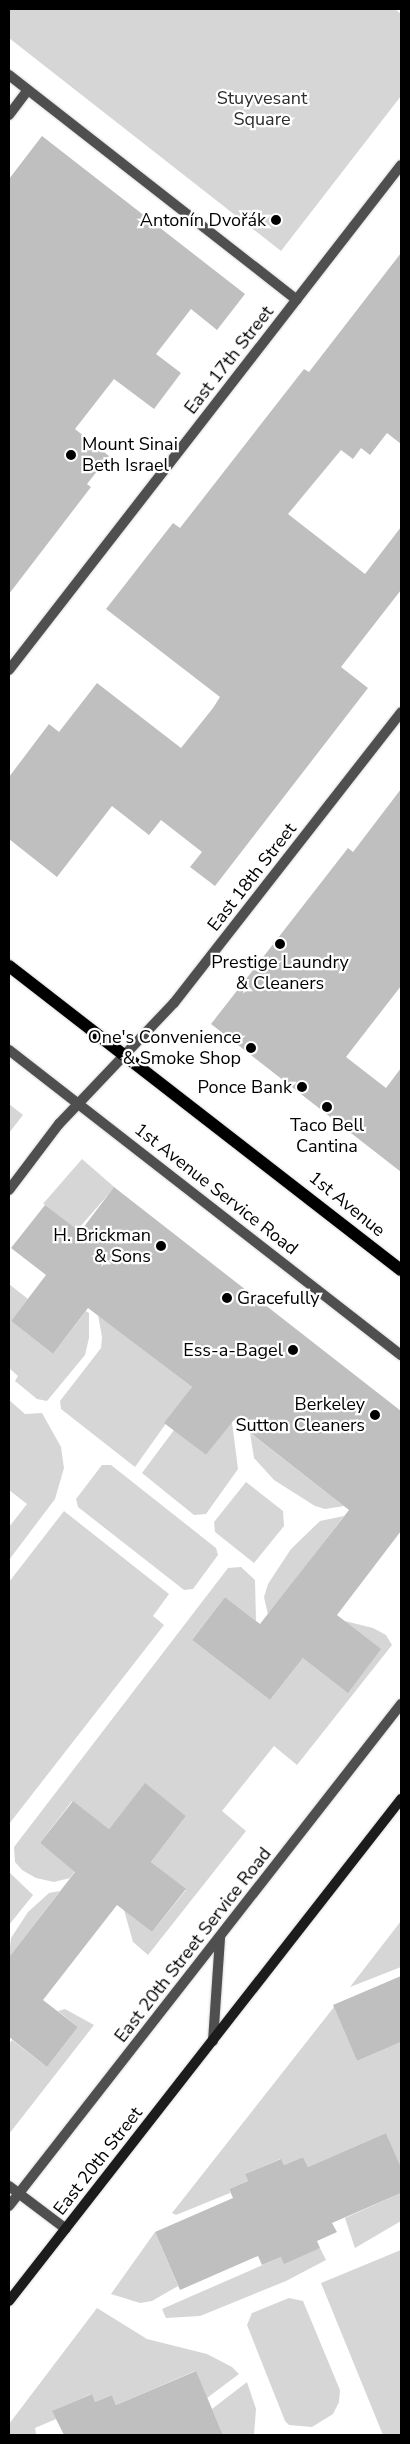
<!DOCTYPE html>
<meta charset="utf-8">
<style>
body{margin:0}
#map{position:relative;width:410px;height:2444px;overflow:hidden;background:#fff;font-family:"Nunito Sans",sans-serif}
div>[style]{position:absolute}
.green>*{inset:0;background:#d6d6d6;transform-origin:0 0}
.building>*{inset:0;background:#bfbfbf}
.roads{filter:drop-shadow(0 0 1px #dbdbdb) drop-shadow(0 0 1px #dbdbdb)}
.lane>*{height:10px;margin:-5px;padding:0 5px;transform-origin:5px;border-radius:5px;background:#4f4f4f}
.street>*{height:10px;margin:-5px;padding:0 5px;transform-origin:5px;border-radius:5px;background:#4f4f4f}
.secondary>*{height:10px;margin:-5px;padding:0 5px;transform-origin:5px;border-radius:5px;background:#1c1c1c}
.primary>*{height:12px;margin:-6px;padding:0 6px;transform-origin:6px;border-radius:6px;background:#000}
.dots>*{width:14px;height:14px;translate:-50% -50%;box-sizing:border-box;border:2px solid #fff;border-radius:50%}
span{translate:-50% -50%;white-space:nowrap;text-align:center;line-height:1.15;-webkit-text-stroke:4.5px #fff;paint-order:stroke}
.park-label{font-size:18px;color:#2d2d2d}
.poi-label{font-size:18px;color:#000}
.right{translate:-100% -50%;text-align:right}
.left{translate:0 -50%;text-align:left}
.street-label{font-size:18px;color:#000}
.frame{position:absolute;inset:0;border:10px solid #000;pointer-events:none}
</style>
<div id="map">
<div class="green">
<div style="clip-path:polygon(9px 9px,395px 9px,401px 14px,401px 96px,281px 251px,9px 38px)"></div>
<div style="clip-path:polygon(9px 1104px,23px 1115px,9px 1133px)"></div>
<div style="left:82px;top:1159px;width:43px;height:59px;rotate:41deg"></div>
<div style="clip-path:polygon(9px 1284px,28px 1299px,11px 1321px,53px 1354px,86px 1311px,89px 1313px,89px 1338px,85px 1355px,47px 1401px,37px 1399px,15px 1381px,18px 1376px,9px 1368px)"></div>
<div style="clip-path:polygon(98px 1315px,192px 1387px,135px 1467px,61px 1409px,60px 1401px,101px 1348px,102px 1337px)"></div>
<div style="clip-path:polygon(9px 1400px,25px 1414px,42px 1413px,61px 1447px,64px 1468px,55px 1499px,9px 1560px,9px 1527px,27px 1504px,9px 1490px)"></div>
<div style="clip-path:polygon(232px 1422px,238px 1469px,206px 1514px,194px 1515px,142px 1473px,174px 1430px,206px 1455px)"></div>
<div style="clip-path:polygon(250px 1433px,344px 1506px,325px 1509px,315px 1506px,274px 1480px,254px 1458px)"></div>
<div style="clip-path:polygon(102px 1465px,111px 1465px,216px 1548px,218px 1555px,193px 1589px,184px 1590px,78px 1507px,76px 1499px)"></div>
<div style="clip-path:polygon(246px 1482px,283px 1511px,284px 1526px,254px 1563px,215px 1532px,214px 1522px)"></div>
<div style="clip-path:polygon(64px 1511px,169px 1594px,153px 1616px,164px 1625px,9px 1824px,9px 1582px)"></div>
<div style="clip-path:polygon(344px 1516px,268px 1615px,264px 1597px,268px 1584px,291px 1549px,320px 1521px)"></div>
<div style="clip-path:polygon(241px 1567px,255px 1580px,256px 1621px,225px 1597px,192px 1640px,270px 1700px,303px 1658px,345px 1621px,373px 1628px,386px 1635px,392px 1645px,297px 1765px,274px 1746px,222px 1811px,246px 1831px,148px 1955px,133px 1942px,124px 1910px,152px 1932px,186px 1890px,151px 1862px,186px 1816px,145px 1784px,109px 1829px,72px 1801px,40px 1843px,75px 1871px,70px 1878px,54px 1882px,36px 1878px,22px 1870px,15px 1862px,14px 1847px,228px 1568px)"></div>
<div style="clip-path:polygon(9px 1872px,33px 1895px,9px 1925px)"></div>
<div style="clip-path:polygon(60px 1891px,9px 1957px,11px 1938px,28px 1912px,49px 1893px)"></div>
<div style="clip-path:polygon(401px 1921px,401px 1967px,350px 1987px)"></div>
<div style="clip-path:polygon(334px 2007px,357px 2061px,401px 2042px,401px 2167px,386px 2133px,308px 2167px,303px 2157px,284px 2165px,280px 2159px,245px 2174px,248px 2181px,229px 2189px,230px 2193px,176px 2215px,172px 2213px)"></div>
<div style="clip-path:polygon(65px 2009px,94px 2025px,9px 2134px,9px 2044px,12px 2040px,47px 2067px,78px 2027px,58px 2011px)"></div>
<div style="clip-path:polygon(401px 2193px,401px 2221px,355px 2248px,345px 2218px)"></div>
<div style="clip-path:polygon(155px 2232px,178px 2286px,152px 2301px,140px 2303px,111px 2294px)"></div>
<div style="clip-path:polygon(320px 2248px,326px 2260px,286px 2281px,200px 2316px,166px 2318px,162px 2309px,281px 2257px)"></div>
<div style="clip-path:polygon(401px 2250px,401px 2435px,383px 2435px,321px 2283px)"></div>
<div style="clip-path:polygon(289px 2298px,303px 2301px,340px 2390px,339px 2402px,333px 2414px,312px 2427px,289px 2425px,285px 2421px,247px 2325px,252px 2313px)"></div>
<div style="clip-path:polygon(97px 2308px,147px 2339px,207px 2354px,232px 2367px,239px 2374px,207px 2398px,195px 2371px,116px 2405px,112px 2395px,95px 2402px,91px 2394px,53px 2411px,56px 2419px,35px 2428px,36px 2434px,9px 2435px,9px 2424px)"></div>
<div style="clip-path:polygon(247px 2382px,256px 2409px,254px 2435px,210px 2435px,221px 2430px,212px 2409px)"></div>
</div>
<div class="building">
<div style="clip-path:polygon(42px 136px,245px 294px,217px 330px,191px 309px,156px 354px,181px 373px,154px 409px,114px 379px,75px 429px,109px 456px,87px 484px,91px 487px,9px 594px,9px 179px)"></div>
<div style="clip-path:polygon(401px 253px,401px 444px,387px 433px,370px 455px,361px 448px,353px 459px,341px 450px,288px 514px,365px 574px,401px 527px,401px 590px,341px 667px,368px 688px,215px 886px,190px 867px,202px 852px,161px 820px,149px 835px,112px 806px,57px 877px,9px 839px,9px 777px,49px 724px,59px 732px,97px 683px,181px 748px,213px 708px,220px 697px,106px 609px,173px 523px,180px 528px,304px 369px,309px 372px)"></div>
<div style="clip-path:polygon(401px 789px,401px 986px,346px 1057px,386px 1088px,401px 1068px,401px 1172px,211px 1024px,348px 848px,353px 852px)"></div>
<div style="clip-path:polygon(114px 1187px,401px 1411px,401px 1531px,337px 1615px,381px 1649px,348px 1693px,303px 1658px,270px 1700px,192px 1640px,225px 1597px,260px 1624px,349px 1510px,234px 1420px,206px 1455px,164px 1423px,192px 1387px,88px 1308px,53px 1354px,11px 1321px,46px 1275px,11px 1248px,45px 1205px,80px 1232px)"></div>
<div style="clip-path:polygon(145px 1783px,186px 1816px,151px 1862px,186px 1889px,152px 1932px,117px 1905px,43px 2000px,78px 2027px,47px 2067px,9px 2037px,9px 1957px,75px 1872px,40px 1843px,73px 1801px,109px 1829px)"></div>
<div style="clip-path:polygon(401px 1976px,401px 2042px,357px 2061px,333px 2005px)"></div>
<div style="clip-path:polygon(386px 2133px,401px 2167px,401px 2193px,332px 2223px,337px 2232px,317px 2241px,320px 2248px,284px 2264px,281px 2257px,262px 2265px,258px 2256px,180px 2290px,155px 2232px,233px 2198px,229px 2189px,248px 2181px,245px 2174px,281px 2159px,284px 2165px,303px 2157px,308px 2167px)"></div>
<div style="clip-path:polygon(196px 2371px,223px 2435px,64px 2435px,52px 2411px,92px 2394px,95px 2402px,112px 2395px,116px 2405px)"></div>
</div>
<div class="roads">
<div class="lane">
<div style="left:9px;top:1050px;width:497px;rotate:37.9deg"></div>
<div style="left:213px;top:2041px;width:104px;rotate:-86.1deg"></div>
<div style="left:9px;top:2206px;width:637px;rotate:-52.01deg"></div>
</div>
<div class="street">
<div style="left:9px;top:75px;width:365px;rotate:38deg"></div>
<div style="left:9px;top:115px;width:31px;rotate:-53deg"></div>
<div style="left:9px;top:670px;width:639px;rotate:-52.18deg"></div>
<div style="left:9px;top:1190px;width:83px;rotate:-52.9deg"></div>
<div style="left:59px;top:1124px;width:167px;rotate:-46.5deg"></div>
<div style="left:174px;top:1003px;width:369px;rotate:-52deg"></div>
<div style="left:9px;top:2186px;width:71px;rotate:37deg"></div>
</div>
<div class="secondary">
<div style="left:9px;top:2301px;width:637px;rotate:-52.01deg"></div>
</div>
<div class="primary">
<div style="left:9px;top:966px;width:496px;rotate:37.8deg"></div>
</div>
</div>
<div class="dots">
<div style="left:276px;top:220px;background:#000"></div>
<div style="left:71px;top:455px;background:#000"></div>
<div style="left:280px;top:944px;background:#000"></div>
<div style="left:251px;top:1048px;background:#000"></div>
<div style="left:302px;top:1087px;background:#000"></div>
<div style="left:327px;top:1107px;background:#000"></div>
<div style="left:161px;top:1246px;background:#000"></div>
<div style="left:227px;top:1298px;background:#000"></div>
<div style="left:293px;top:1350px;background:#000"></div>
<div style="left:375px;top:1415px;background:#000"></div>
</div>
<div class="park-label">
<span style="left:262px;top:109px">Stuyvesant<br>Square</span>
</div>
<div class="poi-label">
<span class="right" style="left:266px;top:220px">Antonín Dvořák</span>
<span class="left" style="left:82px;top:455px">Mount Sinai<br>Beth Israel</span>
<span style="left:280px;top:973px">Prestige Laundry<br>&amp; Cleaners</span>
<span class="right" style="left:241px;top:1048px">One's Convenience<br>&amp; Smoke Shop</span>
<span class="right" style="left:292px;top:1087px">Ponce Bank</span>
<span style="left:327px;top:1136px">Taco Bell<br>Cantina</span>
<span class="right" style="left:151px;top:1246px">H. Brickman<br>&amp; Sons</span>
<span class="left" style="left:237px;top:1298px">Gracefully</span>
<span class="right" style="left:283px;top:1350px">Ess-a-Bagel</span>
<span class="right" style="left:365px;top:1415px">Berkeley<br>Sutton Cleaners</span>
</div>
<div class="street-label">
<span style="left:229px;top:360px;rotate:-52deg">East 17th Street</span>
<span style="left:252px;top:877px;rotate:-52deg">East 18th Street</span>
<span style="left:216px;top:1189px;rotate:38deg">1st Avenue Service Road</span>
<span style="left:347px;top:1204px;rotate:39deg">1st Avenue</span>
<span style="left:193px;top:1945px;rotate:-52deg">East 20th Street Service Road</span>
<span style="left:98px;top:2161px;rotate:-52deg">East 20th Street</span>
</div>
<div class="frame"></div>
</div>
